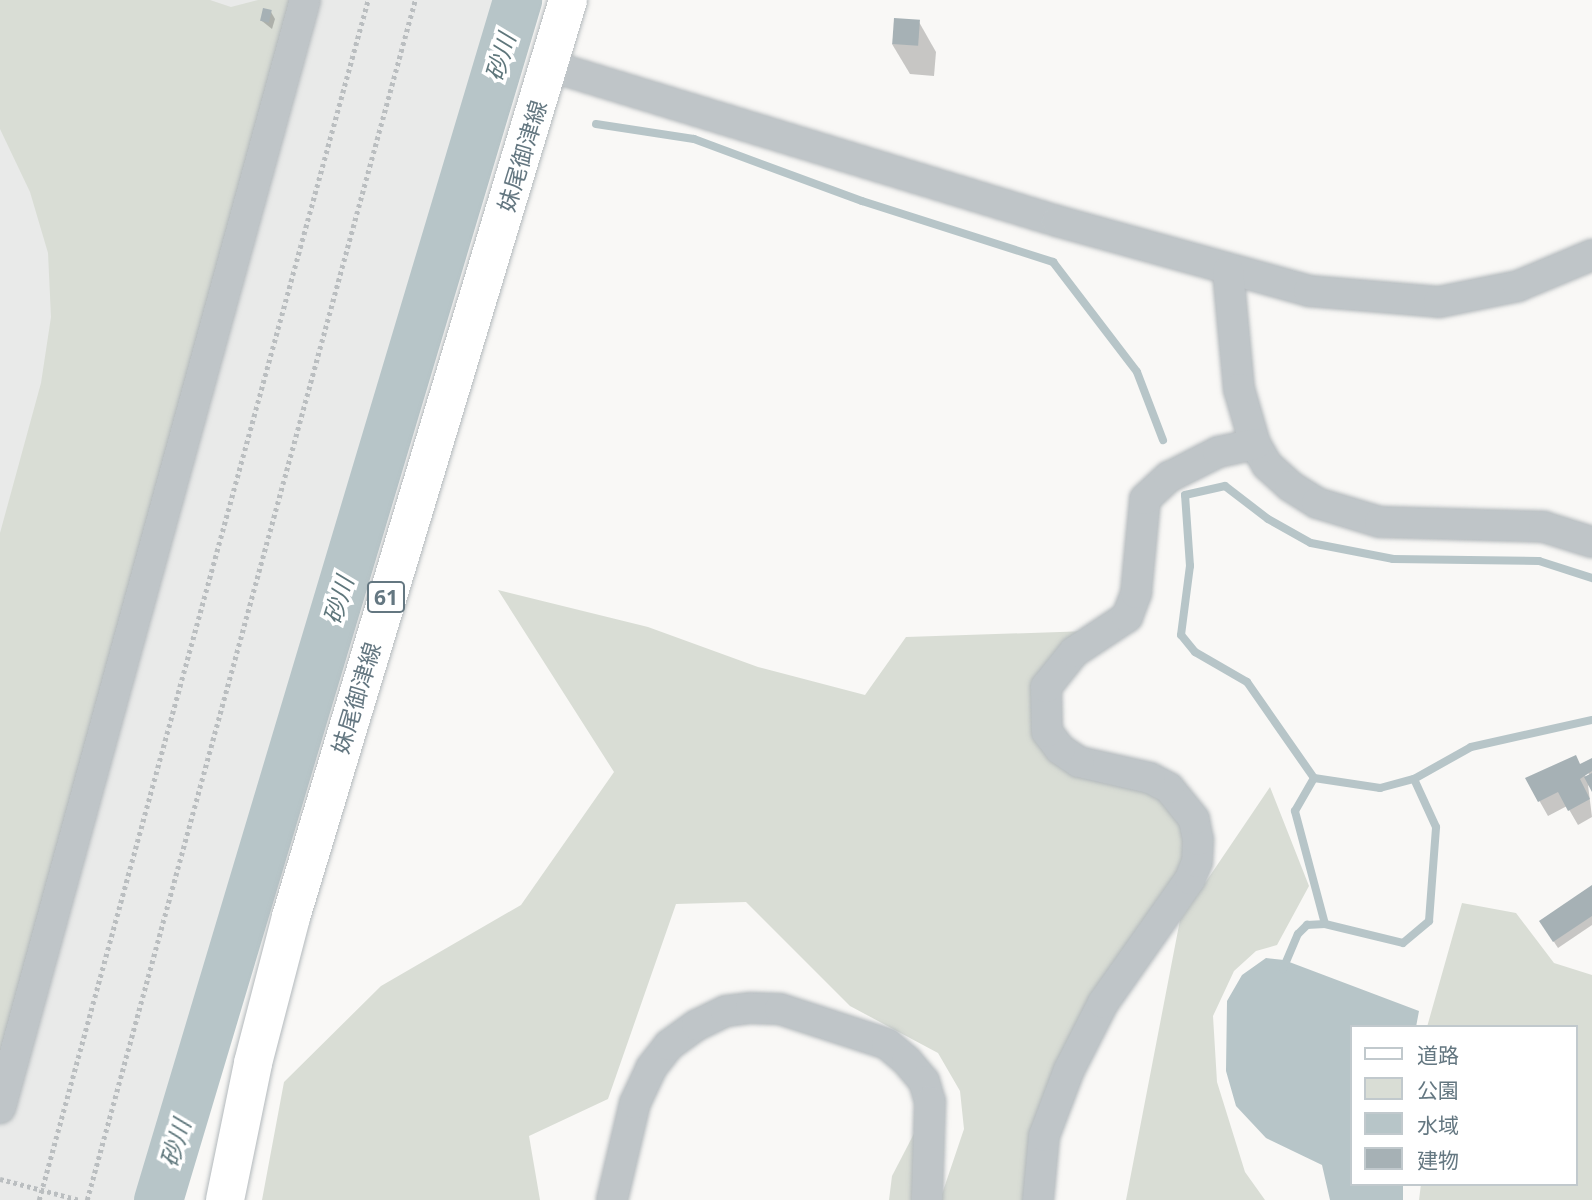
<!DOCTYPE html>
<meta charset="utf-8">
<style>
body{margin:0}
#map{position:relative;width:1592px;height:1200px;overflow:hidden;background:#f9f8f6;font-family:"Noto Sans","Noto Sans JP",sans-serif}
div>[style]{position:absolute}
.built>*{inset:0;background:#e9eae9}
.green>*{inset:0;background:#d9ddd5}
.water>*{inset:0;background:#b7c5c8}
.shadow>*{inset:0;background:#0003}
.stream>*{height:8px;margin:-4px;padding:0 4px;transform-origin:4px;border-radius:4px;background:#b7c5c8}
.river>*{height:49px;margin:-24.5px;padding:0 24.5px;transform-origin:24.5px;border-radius:24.5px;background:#b7c5c8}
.building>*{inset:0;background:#a6b1b5;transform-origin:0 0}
.path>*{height:4.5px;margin-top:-2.25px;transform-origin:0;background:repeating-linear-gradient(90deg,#babec0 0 3.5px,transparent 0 7px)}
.roads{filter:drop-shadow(0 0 2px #b3b9bc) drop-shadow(0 0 2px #b3b9bc)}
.minor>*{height:30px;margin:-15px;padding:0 15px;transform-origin:15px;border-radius:15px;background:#bfc5c8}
.major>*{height:38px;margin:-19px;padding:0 19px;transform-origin:19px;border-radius:19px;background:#fff}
span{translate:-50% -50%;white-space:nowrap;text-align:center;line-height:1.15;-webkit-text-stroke:7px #fff;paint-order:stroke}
.shield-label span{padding:2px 5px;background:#fff;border:2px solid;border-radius:5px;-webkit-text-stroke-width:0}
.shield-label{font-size:21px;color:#647781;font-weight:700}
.street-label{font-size:23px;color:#647781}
.water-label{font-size:24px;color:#5e767b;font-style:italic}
.legend{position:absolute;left:1350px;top:1025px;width:228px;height:161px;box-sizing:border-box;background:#fff;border:2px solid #c1c9cd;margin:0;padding:9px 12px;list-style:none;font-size:21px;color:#647781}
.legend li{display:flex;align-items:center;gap:14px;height:35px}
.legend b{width:35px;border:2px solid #c1c9cd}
</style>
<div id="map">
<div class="built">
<div style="clip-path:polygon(0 0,498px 0,386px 406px,146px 1200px,0 1200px)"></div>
</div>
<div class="green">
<div style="clip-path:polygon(0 0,210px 0,231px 7px,258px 0,290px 0,0 1062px,0 533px,41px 383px,51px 317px,48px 253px,30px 192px,0 129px)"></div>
<div style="clip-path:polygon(498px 590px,648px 627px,758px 667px,865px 695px,906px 637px,1089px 631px,1037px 722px,1148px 785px,1181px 812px,1189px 857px,1098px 997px,1032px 1200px,940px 1200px,964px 1129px,960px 1091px,938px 1053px,850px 1006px,746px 902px,676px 904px,608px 1099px,529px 1136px,540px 1200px,262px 1200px,284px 1082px,381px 986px,521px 905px,614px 772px)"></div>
<div style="clip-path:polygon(1270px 787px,1309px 886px,1277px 945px,1256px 951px,1234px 971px,1213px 1016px,1217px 1082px,1245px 1172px,1265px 1200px,1126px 1200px,1180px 920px)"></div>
<div style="clip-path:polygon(1462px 903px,1516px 913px,1554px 963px,1592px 975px,1592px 1200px,1419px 1200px,1421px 1184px,1576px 1184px,1576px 1027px,1427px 1027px)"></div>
<div style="clip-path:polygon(919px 1124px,919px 1200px,889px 1200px,892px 1176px)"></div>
</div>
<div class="water">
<div style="clip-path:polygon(1266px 958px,1284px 960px,1419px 1011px,1416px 1027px,1352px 1027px,1352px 1184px,1403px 1184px,1403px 1200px,1330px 1200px,1322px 1165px,1266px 1138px,1236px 1106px,1226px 1071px,1227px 1001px,1242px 975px)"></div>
</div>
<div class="shadow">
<div style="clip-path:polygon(271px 12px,275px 19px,272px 29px,262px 21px)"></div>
<div style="clip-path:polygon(919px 22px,936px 52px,934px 76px,910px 74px,892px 44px)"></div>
<div style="clip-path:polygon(1592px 760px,1592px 788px,1588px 785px,1592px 817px,1578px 825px,1567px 806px,1548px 816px,1527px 779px,1584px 772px,1586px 778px,1590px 776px,1583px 764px)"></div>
<div style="clip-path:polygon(1592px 888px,1592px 925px,1558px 948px,1545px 928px)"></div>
</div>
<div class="stream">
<div style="left:485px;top:110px;width:9px;rotate:13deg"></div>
<div style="left:596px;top:124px;width:99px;rotate:8.7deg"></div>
<div style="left:694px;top:139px;width:179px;rotate:20.3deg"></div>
<div style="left:862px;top:201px;width:201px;rotate:17.7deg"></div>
<div style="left:1053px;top:262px;width:138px;rotate:52.6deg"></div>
<div style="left:1137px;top:372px;width:73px;rotate:69.1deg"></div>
<div style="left:1314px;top:778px;width:67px;rotate:8.6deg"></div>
<div style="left:1380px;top:788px;width:35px;rotate:-15deg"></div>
<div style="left:1414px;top:779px;width:65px;rotate:-29.3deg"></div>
<div style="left:1471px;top:747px;width:124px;rotate:-12.6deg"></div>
<div style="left:1325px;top:924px;width:117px;rotate:-104.9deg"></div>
<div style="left:1295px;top:811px;width:38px;rotate:-60deg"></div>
<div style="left:1314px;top:778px;width:117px;rotate:-124.9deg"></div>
<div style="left:1247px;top:682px;width:60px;rotate:-150deg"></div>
<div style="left:1195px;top:652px;width:22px;rotate:-129deg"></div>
<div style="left:1181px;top:635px;width:70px;rotate:-82.6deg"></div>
<div style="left:1190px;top:566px;width:71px;rotate:-94deg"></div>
<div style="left:1185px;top:495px;width:41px;rotate:-12.7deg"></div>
<div style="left:1225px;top:486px;width:54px;rotate:37.5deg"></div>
<div style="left:1268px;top:519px;width:49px;rotate:29.2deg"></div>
<div style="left:1311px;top:543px;width:84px;rotate:11deg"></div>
<div style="left:1393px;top:559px;width:146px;rotate:0.8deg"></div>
<div style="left:1539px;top:561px;width:56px;rotate:17.8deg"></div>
<div style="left:1283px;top:969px;width:38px;rotate:-67deg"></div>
<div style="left:1298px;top:934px;width:13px;rotate:-45deg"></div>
<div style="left:1307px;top:925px;width:18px;rotate:-3deg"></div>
<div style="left:1325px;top:924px;width:80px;rotate:13.7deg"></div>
<div style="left:1403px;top:943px;width:34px;rotate:-40deg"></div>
<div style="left:1429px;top:921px;width:94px;rotate:-85.7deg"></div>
<div style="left:1436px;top:827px;width:53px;rotate:-114.6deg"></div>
</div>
<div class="river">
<div style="left:158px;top:1200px;width:1253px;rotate:-73.34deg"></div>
</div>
<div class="building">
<div style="left:263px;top:8px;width:9px;height:13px;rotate:13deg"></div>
<div style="left:894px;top:18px;width:26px;height:26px;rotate:4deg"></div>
<div style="clip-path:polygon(1576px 755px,1580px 764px,1592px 758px,1592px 771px,1580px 779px,1590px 799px,1568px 811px,1558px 792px,1538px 802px,1525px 778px)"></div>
<div style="clip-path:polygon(1592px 773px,1592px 792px,1584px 777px)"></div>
<div style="clip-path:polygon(1592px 885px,1592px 916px,1553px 942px,1539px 921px)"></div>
</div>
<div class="path">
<div style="left:0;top:1179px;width:83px;rotate:14.7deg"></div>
<div style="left:39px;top:1200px;width:1244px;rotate:-74.67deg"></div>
<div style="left:87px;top:1200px;width:1244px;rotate:-74.71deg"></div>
</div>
<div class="roads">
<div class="minor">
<div style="left:550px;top:66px;width:530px;rotate:17deg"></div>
<div style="left:1057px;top:221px;width:262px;rotate:15.5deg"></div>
<div style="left:1309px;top:291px;width:130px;rotate:4.8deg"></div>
<div style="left:1439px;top:302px;width:81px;rotate:-11.4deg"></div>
<div style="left:1518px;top:286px;width:80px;rotate:-22.7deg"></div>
<div style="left:1228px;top:271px;width:119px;rotate:84.7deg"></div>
<div style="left:1239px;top:389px;width:57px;rotate:73.8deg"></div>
<div style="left:1255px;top:444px;width:24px;rotate:60deg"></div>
<div style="left:1267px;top:465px;width:31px;rotate:42deg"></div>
<div style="left:1290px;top:486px;width:32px;rotate:32deg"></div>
<div style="left:1317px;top:503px;width:66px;rotate:16.8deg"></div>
<div style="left:1380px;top:522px;width:164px;rotate:1.7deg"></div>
<div style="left:1544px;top:527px;width:50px;rotate:17.4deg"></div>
<div style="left:0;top:1108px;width:1149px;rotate:-74.61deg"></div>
<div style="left:612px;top:1200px;width:100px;rotate:-76.7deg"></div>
<div style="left:635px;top:1103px;width:38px;rotate:-65deg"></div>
<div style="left:651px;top:1068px;width:29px;rotate:-52deg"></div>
<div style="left:669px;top:1045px;width:34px;rotate:-36deg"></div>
<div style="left:697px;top:1025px;width:32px;rotate:-26deg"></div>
<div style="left:726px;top:1011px;width:25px;rotate:-7deg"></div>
<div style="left:751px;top:1008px;width:29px;rotate:2deg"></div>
<div style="left:780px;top:1009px;width:113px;rotate:18.1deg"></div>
<div style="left:887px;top:1044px;width:26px;rotate:40deg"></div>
<div style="left:907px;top:1061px;width:26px;rotate:50deg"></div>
<div style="left:924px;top:1081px;width:22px;rotate:74deg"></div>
<div style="left:930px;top:1102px;width:98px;rotate:91.8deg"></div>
<div style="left:1038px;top:1200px;width:64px;rotate:-84.6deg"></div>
<div style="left:1044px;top:1136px;width:71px;rotate:-69.3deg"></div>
<div style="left:1069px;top:1070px;width:75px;rotate:-63.1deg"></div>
<div style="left:1103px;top:1003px;width:151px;rotate:-54.9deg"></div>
<div style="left:1190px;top:879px;width:18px;rotate:-68deg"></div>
<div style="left:1197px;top:862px;width:22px;rotate:-87deg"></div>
<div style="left:1198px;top:840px;width:21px;rotate:-101deg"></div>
<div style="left:1194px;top:819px;width:40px;rotate:-129deg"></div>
<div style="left:1169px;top:788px;width:21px;rotate:-152deg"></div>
<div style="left:1150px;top:778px;width:73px;rotate:-167.3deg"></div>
<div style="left:1079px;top:762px;width:23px;rotate:-146deg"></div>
<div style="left:1060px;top:749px;width:21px;rotate:-127deg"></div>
<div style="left:1047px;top:732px;width:45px;rotate:-91.3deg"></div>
<div style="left:1046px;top:687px;width:45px;rotate:-51.3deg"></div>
<div style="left:1074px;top:652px;width:64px;rotate:-33.4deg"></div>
<div style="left:1127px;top:617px;width:26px;rotate:-69deg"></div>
<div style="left:1136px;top:593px;width:94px;rotate:-84.5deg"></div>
<div style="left:1145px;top:499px;width:33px;rotate:-43deg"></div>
<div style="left:1169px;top:477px;width:55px;rotate:-27deg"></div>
<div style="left:1218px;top:452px;width:38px;rotate:-12deg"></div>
</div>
<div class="major">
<div style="left:225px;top:1200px;width:140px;rotate:-78.4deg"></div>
<div style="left:253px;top:1063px;width:151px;rotate:-75.4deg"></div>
<div style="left:291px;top:917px;width:958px;rotate:-73.19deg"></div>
</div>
</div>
<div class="shield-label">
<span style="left:386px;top:597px">61</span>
</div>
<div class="street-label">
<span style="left:522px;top:156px;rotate:-73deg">妹尾御津線</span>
<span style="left:356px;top:698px;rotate:-73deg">妹尾御津線</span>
</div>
<div class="water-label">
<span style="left:500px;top:57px;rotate:-73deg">砂川</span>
<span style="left:338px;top:600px;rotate:-73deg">砂川</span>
<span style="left:175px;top:1143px;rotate:-73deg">砂川</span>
</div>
<ul class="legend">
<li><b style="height:9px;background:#fff"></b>道路</li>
<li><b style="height:19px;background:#d9ddd5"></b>公園</li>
<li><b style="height:19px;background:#b7c5c8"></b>水域</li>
<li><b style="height:19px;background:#a6b1b5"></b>建物</li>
</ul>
</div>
